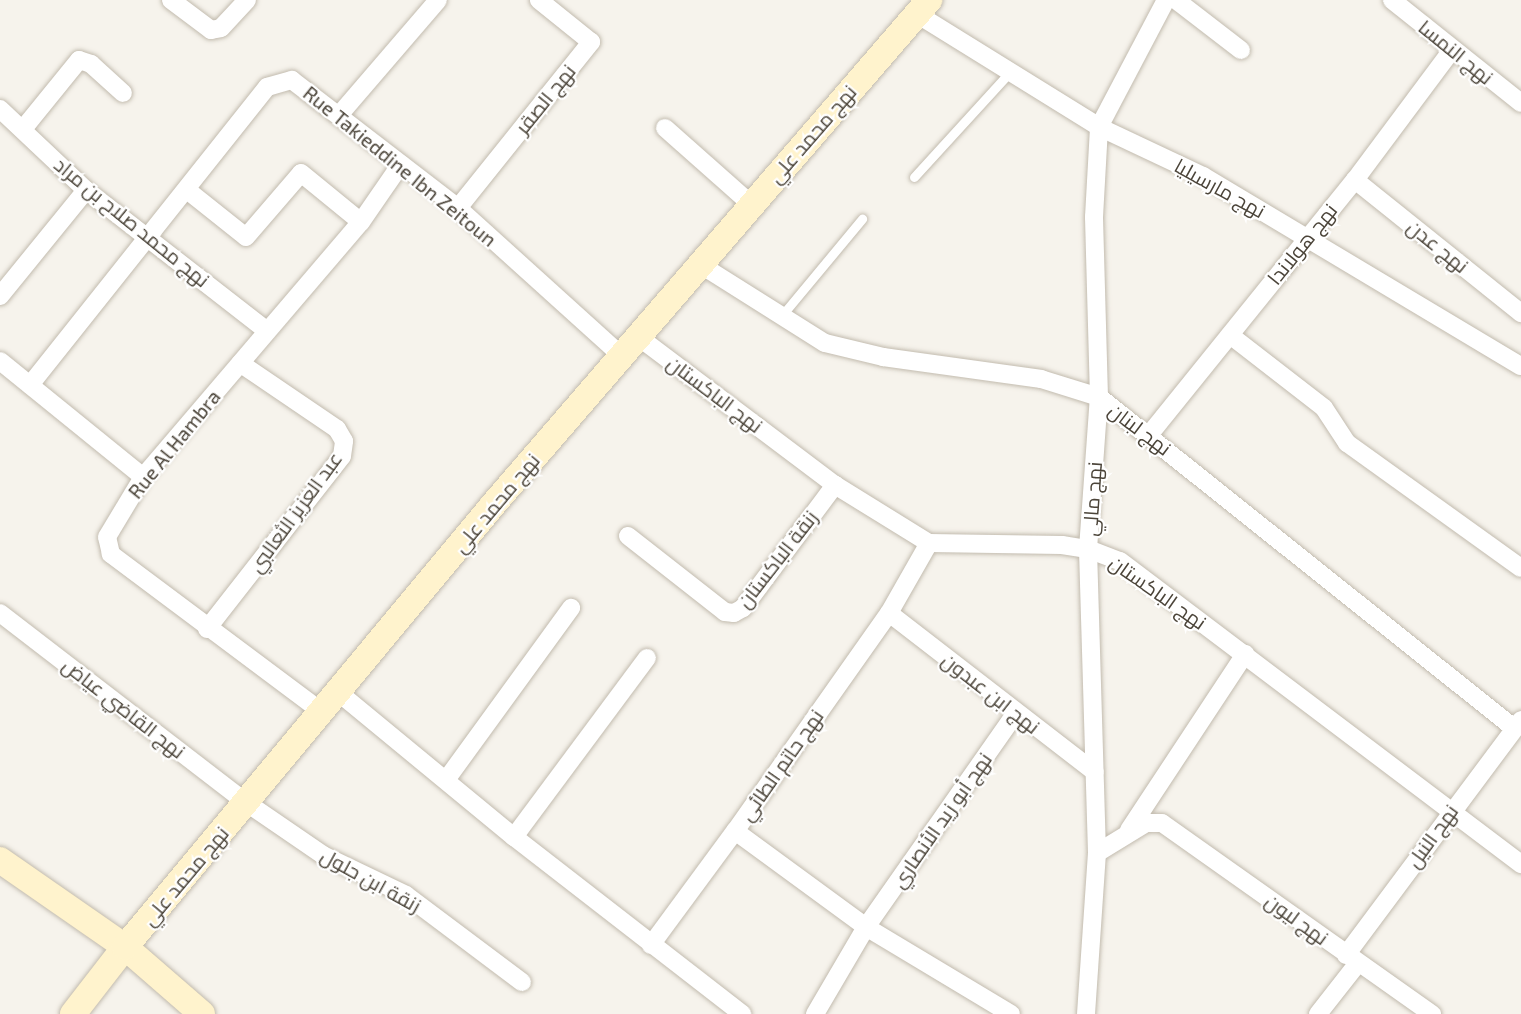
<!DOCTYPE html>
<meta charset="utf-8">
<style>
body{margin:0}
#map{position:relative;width:1521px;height:1014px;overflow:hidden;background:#f6f3ec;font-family:"Exo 2",Cairo,sans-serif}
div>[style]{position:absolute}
.roads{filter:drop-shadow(0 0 2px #c2bbae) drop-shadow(0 0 2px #c2bbae)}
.lane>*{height:9px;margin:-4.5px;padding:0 4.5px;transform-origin:4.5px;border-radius:4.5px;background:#fff}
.street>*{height:18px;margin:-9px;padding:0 9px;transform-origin:9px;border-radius:9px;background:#fff}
.secondary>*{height:26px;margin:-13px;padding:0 13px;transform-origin:13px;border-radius:13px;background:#fff3cd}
span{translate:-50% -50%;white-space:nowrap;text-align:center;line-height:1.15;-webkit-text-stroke:4.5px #fff;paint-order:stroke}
.street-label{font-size:20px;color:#4b4439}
</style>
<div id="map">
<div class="roads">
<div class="lane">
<div style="left:914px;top:177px;width:139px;rotate:-47.6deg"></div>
<div style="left:783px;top:314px;width:124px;rotate:-50.3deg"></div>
</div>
<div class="street">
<div style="left:171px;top:0;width:50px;rotate:36.9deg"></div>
<div style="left:211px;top:30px;width:10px;rotate:-11deg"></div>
<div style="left:221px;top:28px;width:38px;rotate:-47deg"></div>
<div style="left:1176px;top:0;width:82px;rotate:37.6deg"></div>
<div style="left:1392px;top:0;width:165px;rotate:38.6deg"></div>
<div style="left:917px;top:14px;width:214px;rotate:31.8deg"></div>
<div style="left:1099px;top:127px;width:115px;rotate:25.2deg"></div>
<div style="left:1203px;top:176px;width:370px;rotate:30.9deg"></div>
<div style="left:0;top:109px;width:118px;rotate:43.3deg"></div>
<div style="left:86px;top:190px;width:229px;rotate:37.9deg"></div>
<div style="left:340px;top:114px;width:150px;rotate:-49.3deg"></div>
<div style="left:665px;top:128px;width:115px;rotate:41.5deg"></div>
<div style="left:23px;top:129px;width:89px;rotate:-50.9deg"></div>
<div style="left:79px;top:60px;width:13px;rotate:18deg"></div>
<div style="left:91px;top:64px;width:43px;rotate:42.2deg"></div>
<div style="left:1355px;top:180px;width:213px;rotate:38.7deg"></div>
<div style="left:187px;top:190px;width:75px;rotate:38.5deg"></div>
<div style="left:246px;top:237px;width:84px;rotate:-49.3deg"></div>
<div style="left:301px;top:173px;width:77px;rotate:39.2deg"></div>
<div style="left:458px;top:208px;width:213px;rotate:-51.3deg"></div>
<div style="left:591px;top:42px;width:67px;rotate:-141.1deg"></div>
<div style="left:701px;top:265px;width:146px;rotate:32.2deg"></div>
<div style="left:825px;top:343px;width:60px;rotate:13.6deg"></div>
<div style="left:883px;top:357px;width:160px;rotate:7.9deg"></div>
<div style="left:1041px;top:379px;width:61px;rotate:17.2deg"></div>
<div style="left:1099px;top:397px;width:531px;rotate:38.58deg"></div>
<div style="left:0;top:296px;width:136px;rotate:-50.9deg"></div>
<div style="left:1230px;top:335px;width:119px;rotate:37.8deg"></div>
<div style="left:1324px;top:408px;width:42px;rotate:56.7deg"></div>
<div style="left:1347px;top:443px;width:214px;rotate:35.7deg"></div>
<div style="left:640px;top:338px;width:244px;rotate:37deg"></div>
<div style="left:835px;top:485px;width:110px;rotate:31.7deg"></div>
<div style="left:929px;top:543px;width:133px;rotate:0.9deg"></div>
<div style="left:1062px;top:545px;width:26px;rotate:9deg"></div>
<div style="left:1088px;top:549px;width:34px;rotate:21deg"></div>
<div style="left:1120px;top:561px;width:503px;rotate:37.08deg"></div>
<div style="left:0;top:361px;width:184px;rotate:39deg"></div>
<div style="left:30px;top:385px;width:381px;rotate:-51.5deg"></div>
<div style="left:267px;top:87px;width:26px;rotate:-16deg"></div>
<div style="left:292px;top:80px;width:210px;rotate:37.6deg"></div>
<div style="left:458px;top:208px;width:222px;rotate:42.1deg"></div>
<div style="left:1149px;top:435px;width:328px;rotate:-51.1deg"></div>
<div style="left:1355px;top:180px;width:162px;rotate:-53.3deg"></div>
<div style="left:628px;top:536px;width:123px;rotate:38.1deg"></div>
<div style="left:725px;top:612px;width:9px;rotate:6deg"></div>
<div style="left:734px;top:613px;width:10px;rotate:-29deg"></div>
<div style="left:743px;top:608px;width:154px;rotate:-53.2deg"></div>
<div style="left:929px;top:543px;width:81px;rotate:119.7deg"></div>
<div style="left:889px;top:613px;width:267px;rotate:125.2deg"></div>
<div style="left:735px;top:831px;width:162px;rotate:36.2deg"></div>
<div style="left:866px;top:927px;width:169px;rotate:31deg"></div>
<div style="left:0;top:613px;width:312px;rotate:37.6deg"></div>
<div style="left:247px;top:803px;width:92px;rotate:34.4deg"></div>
<div style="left:323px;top:855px;width:92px;rotate:25.7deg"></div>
<div style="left:406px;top:895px;width:145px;rotate:36.9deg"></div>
<div style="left:889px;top:613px;width:260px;rotate:37.7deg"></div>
<div style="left:207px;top:629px;width:219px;rotate:-52deg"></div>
<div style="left:342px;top:456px;width:15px;rotate:-82deg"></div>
<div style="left:344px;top:441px;width:14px;rotate:-120deg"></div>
<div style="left:337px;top:429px;width:117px;rotate:-145.8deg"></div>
<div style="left:338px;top:692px;width:228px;rotate:39.5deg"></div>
<div style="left:514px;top:837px;width:289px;rotate:37.8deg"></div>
<div style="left:322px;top:712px;width:264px;rotate:-143.2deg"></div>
<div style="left:111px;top:554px;width:17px;rotate:-103deg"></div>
<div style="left:107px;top:537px;width:70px;rotate:-59deg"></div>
<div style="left:143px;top:477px;width:335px;rotate:-49.5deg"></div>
<div style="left:361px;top:222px;width:70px;rotate:-55.4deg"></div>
<div style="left:446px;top:780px;width:213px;rotate:-54deg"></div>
<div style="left:1129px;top:830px;width:211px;rotate:-56.6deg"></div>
<div style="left:514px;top:837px;width:223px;rotate:-53.4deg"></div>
<div style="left:1097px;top:853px;width:57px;rotate:-31.5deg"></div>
<div style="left:1146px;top:823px;width:16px"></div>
<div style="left:1162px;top:823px;width:331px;rotate:35.3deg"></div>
<div style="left:651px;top:945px;width:142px;rotate:-53.6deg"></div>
<div style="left:1346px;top:955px;width:293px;rotate:-53.3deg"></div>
<div style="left:815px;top:1014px;width:101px;rotate:-59.6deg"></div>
<div style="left:866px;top:927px;width:260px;rotate:-55deg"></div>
<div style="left:1086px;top:1014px;width:161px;rotate:-86.1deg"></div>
<div style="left:1097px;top:853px;width:304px;rotate:-91.7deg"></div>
<div style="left:1088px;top:549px;width:152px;rotate:-85.9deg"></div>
<div style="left:1099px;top:397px;width:180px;rotate:-91.6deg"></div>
<div style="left:1094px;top:217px;width:90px;rotate:-86.8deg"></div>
<div style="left:1099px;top:127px;width:144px;rotate:-62.2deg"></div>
<div style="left:1318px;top:1014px;width:65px;rotate:-51.9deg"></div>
</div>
<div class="secondary">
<div style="left:0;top:860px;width:152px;rotate:34.8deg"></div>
<div style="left:125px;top:947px;width:102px;rotate:41deg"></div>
<div style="left:73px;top:1014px;width:85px;rotate:-52.2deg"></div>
<div style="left:125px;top:947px;width:574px;rotate:-50.23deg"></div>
<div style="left:492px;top:506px;width:669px;rotate:-49.18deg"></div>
</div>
</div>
<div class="street-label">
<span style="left:1456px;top:52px;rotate:39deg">نهج النمسا</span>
<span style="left:545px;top:99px;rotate:-51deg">نهج الصقر</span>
<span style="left:812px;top:134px;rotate:-49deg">نهج محمد علي</span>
<span style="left:400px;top:166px;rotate:39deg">Rue Takieddine Ibn Zeitoun</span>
<span style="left:1220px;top:188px;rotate:29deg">نهج مارسيليا</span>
<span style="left:132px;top:222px;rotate:39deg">نهج محمد صلاح بن مراد</span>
<span style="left:1302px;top:244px;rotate:-51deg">نهج هولاندا</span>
<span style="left:1438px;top:246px;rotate:39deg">نهج عدن</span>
<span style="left:715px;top:394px;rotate:37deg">نهج الباكستان</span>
<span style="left:1140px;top:429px;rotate:37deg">نهج لبنان</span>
<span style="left:174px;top:444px;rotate:-51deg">Rue Al Hambra</span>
<span style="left:1092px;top:499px;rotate:-86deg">نهج مالي</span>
<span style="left:496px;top:503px;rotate:-50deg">نهج محمد علي</span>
<span style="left:295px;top:512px;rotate:-54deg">عبد العزيز الثعالبي</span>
<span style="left:777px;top:559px;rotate:-52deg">زنقة الباكستان</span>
<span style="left:1158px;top:592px;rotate:35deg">نهج الباكستان</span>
<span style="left:991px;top:693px;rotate:38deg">نهج ابن عبدون</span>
<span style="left:124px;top:708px;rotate:38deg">نهج القاضي عياض</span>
<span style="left:781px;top:765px;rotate:-55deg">نهج حاتم الطائي</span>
<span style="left:941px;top:820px;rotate:-55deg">نهج أبو زيد الأنصاري</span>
<span style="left:1432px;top:836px;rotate:-54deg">نهج النيل</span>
<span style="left:185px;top:876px;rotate:-50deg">نهج محمد علي</span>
<span style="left:371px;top:880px;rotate:29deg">زنقة ابن جلول</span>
<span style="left:1297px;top:919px;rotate:36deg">نهج ليون</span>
</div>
</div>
